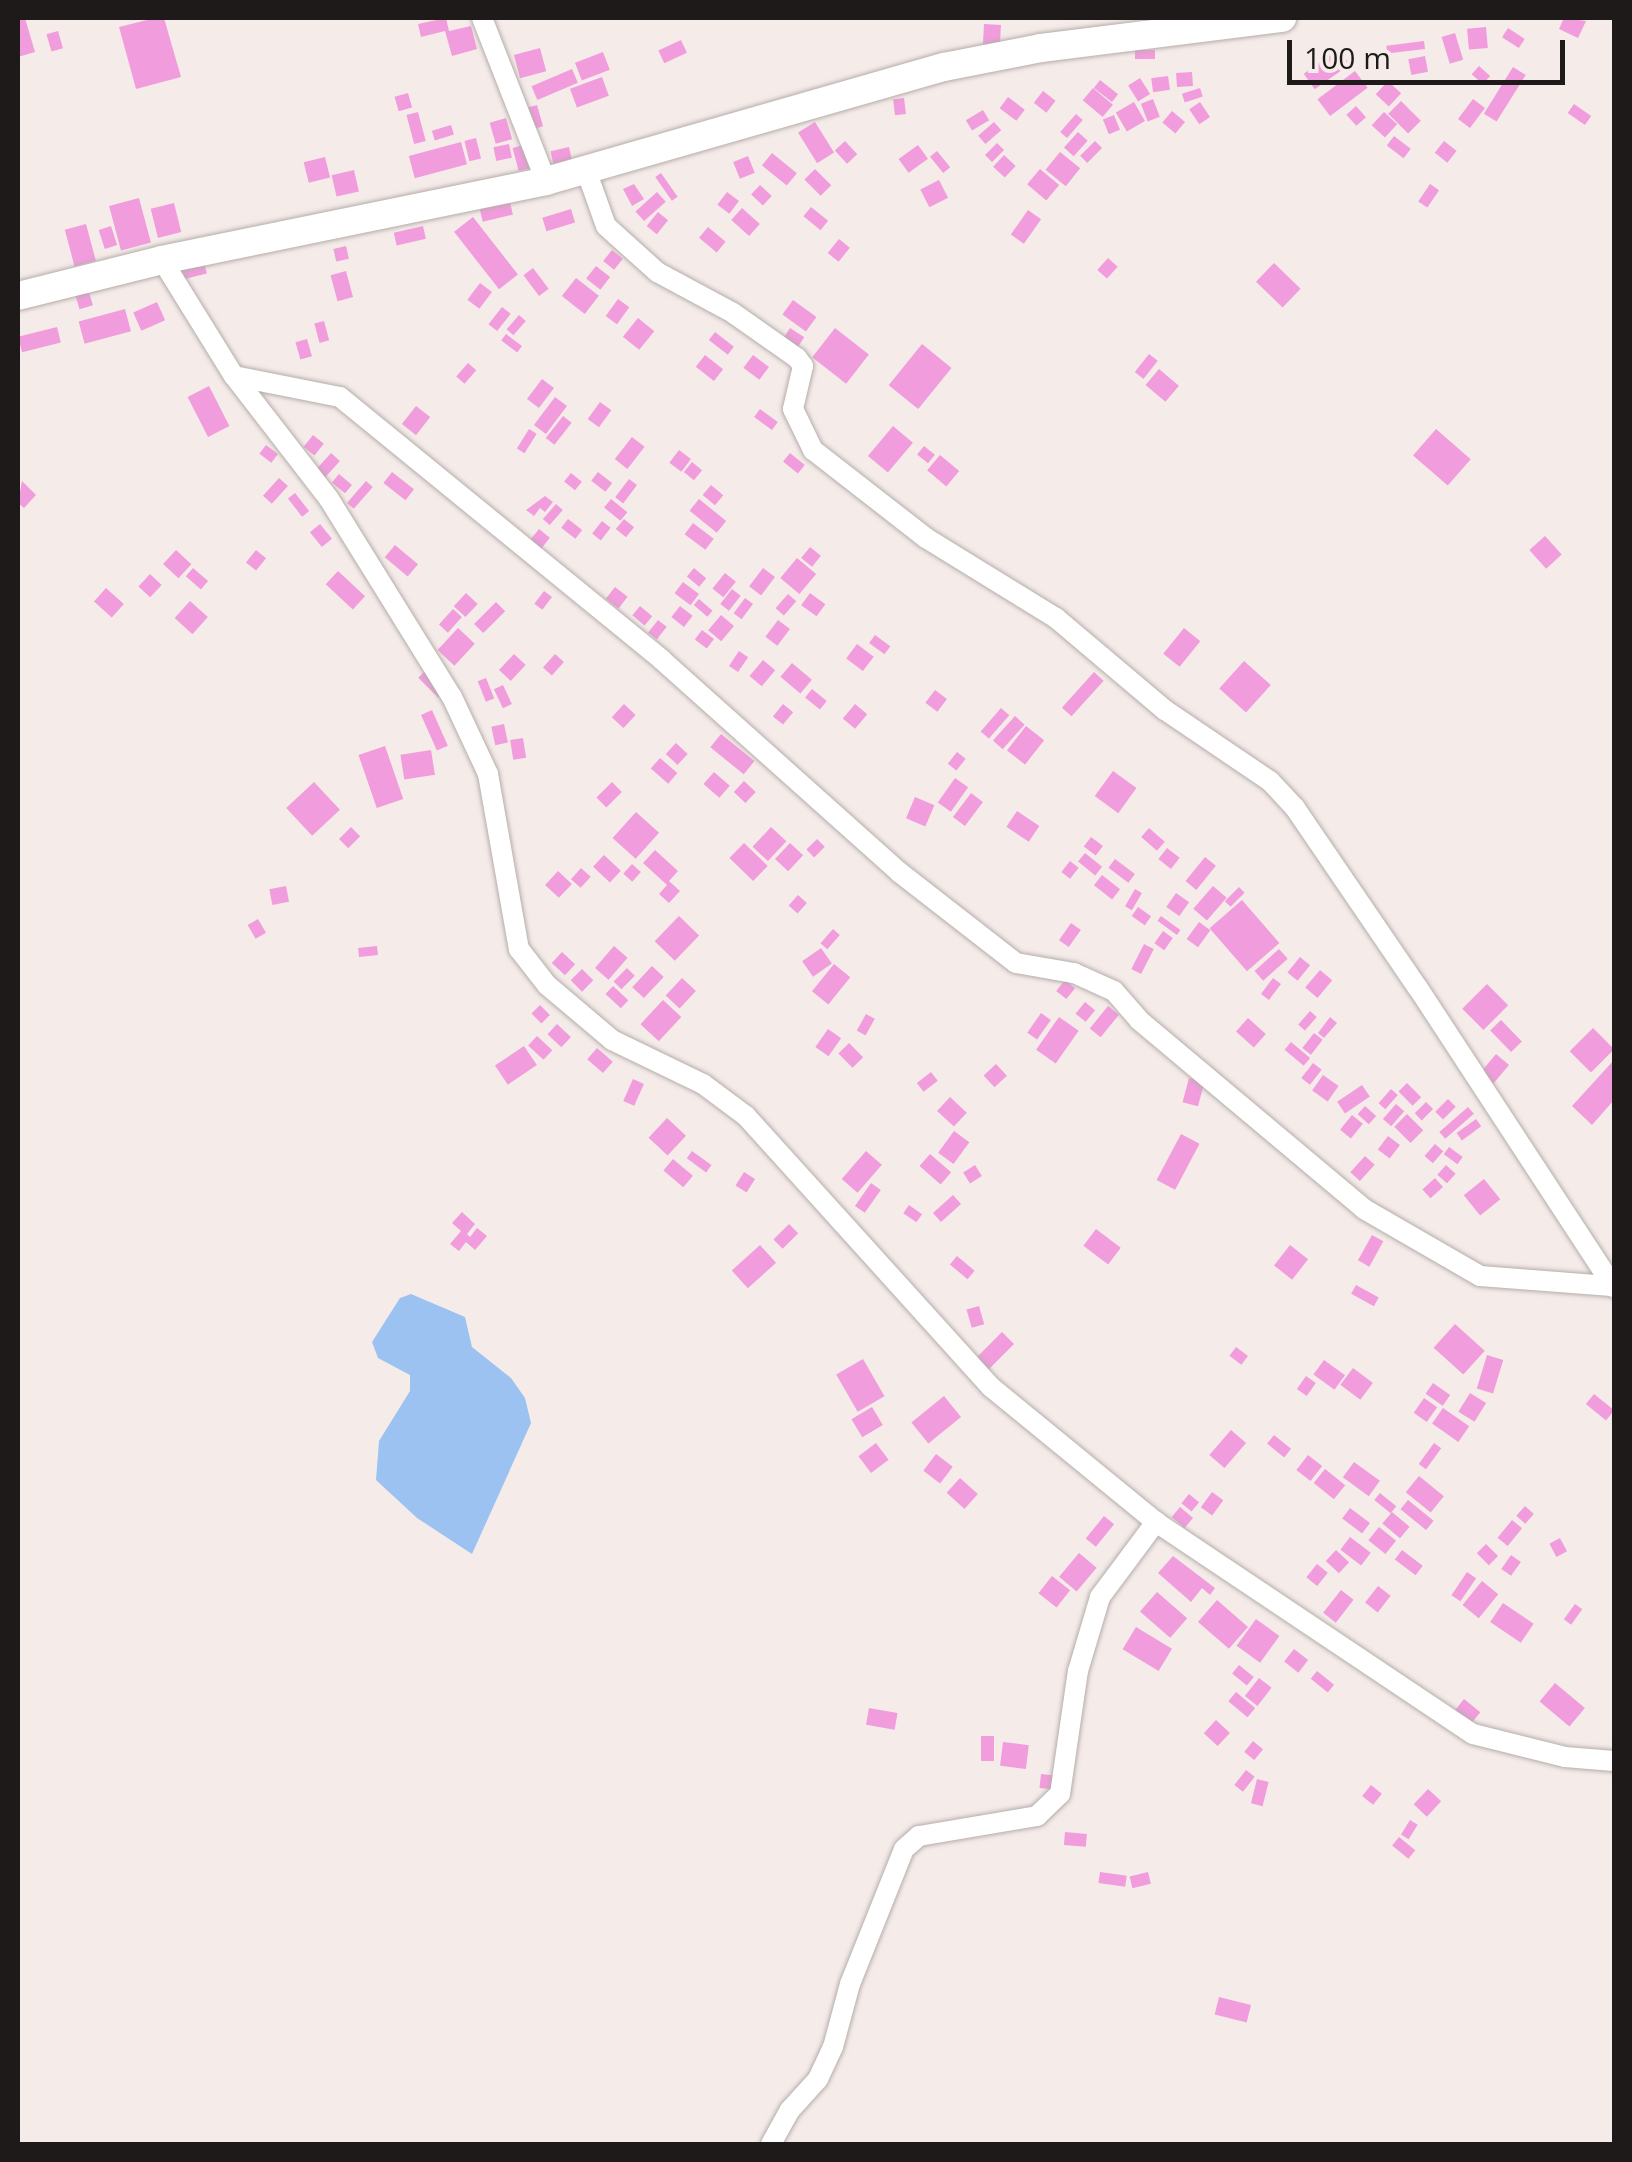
<!DOCTYPE html>
<style>
body{margin:0}
#map{position:relative;width:1632px;height:2162px;overflow:hidden;background:#f5ece9;font-family:"Open Sans",sans-serif}
div>[style]{position:absolute}
.water>*{inset:0;background:#9cc2f1}
.building>*{inset:0;background:#f19cdc;transform-origin:0 0}
.roads{filter:drop-shadow(0 0 2px #b5adaa) drop-shadow(0 0 2px #b5adaa)}
.street>*{height:20px;margin:-10px;padding:0 10px;transform-origin:10px;border-radius:10px;background:#fff}
.secondary>*{height:28px;margin:-14px;padding:0 14px;transform-origin:14px;border-radius:14px;background:#fff}
span{translate:-50% -50%;white-space:nowrap;text-align:center;line-height:1.15;-webkit-text-stroke:8px #f5ece9;paint-order:stroke}
.frame{position:absolute;inset:0;border:20px solid #1d1a19;pointer-events:none}
.scale{position:absolute;left:1287px;top:40px;width:278px;height:45px;box-sizing:border-box;border:5px solid #1d1a19;border-top:0;padding-left:12px;font-size:30px;line-height:35px;white-space:nowrap;color:#1d1a19;-webkit-text-stroke:8px #f5ece9;paint-order:stroke}
</style>
<div id="map">
<div class="water">
<div style="clip-path:polygon(411px 1294px,465px 1317px,472px 1347px,511px 1378px,525px 1398px,531px 1423px,472px 1554px,417px 1518px,376px 1480px,379px 1441px,410px 1391px,410px 1375px,378px 1358px,372px 1342px,400px 1298px)"></div>
</div>
<div class="building">
<div style="clip-path:polygon(18px 18px,25px 18px,35px 52px,18px 57px)"></div>
<div style="clip-path:polygon(155px 18px,164px 18px,181px 77px,136px 89px,119px 27px)"></div>
<div style="clip-path:polygon(446px 18px,449px 31px,471px 26px,477px 49px,452px 56px,445px 31px,421px 37px,418px 24px)"></div>
<div style="clip-path:polygon(1564px 18px,1586px 21px,1578px 38px,1559px 29px)"></div>
<div style="left:984px;top:24px;width:17px;height:26px;rotate:3deg"></div>
<div style="left:1486px;top:27px;width:21px;height:19px;rotate:85deg"></div>
<div style="left:1508px;top:28px;width:20px;height:11px;rotate:33deg"></div>
<div style="left:58px;top:31px;width:18px;height:12px;rotate:74deg"></div>
<div style="left:1455px;top:33px;width:28px;height:14px;rotate:73deg"></div>
<div style="left:681px;top:40px;width:14px;height:25px;rotate:65deg"></div>
<div style="left:1424px;top:41px;width:8px;height:38px;rotate:83deg"></div>
<div style="left:540px;top:48px;width:24px;height:27px;rotate:75deg"></div>
<div style="left:1339px;top:49px;width:19px;height:43px;rotate:55deg"></div>
<div style="left:1155px;top:50px;width:9px;height:20px;rotate:90deg"></div>
<div style="left:603px;top:52px;width:19px;height:30px;rotate:69deg"></div>
<div style="left:1425px;top:56px;width:16px;height:17px;rotate:79deg"></div>
<div style="left:1479px;top:66px;width:15px;height:11px;rotate:42deg"></div>
<div style="left:1513px;top:67px;width:15px;height:55px;rotate:32deg"></div>
<div style="left:572px;top:69px;width:15px;height:44px;rotate:67deg"></div>
<div style="left:1355px;top:71px;width:21px;height:47px;rotate:53deg"></div>
<div style="left:1192px;top:72px;width:14px;height:16px;rotate:86deg"></div>
<div style="left:1168px;top:76px;width:14px;height:17px;rotate:82deg"></div>
<div style="left:602px;top:77px;width:20px;height:34px;rotate:70deg"></div>
<div style="left:1140px;top:78px;width:19px;height:14px;rotate:58deg"></div>
<div style="left:1100px;top:80px;width:23px;height:10px;rotate:38deg"></div>
<div style="left:1388px;top:81px;width:18px;height:18px;rotate:43deg"></div>
<div style="left:1093px;top:88px;width:26px;height:16px;rotate:40deg"></div>
<div style="left:1200px;top:88px;width:9px;height:19px;rotate:72deg"></div>
<div style="left:1043px;top:91px;width:16px;height:15px;rotate:38deg"></div>
<div style="left:408px;top:93px;width:15px;height:14px;rotate:74deg"></div>
<div style="left:1008px;top:97px;width:21px;height:14px;rotate:37deg"></div>
<div style="left:904px;top:98px;width:16px;height:11px;rotate:83deg"></div>
<div style="left:1153px;top:99px;width:19px;height:13px;rotate:69deg"></div>
<div style="left:1473px;top:99px;width:15px;height:25px;rotate:37deg"></div>
<div style="left:1401px;top:101px;width:28px;height:18px;rotate:45deg"></div>
<div style="left:1134px;top:102px;width:22px;height:21px;rotate:60deg"></div>
<div style="left:1200px;top:102px;width:18px;height:13px;rotate:56deg"></div>
<div style="left:1574px;top:104px;width:21px;height:11px;rotate:35deg"></div>
<div style="left:537px;top:105px;width:22px;height:12px;rotate:74deg"></div>
<div style="left:1356px;top:106px;width:15px;height:13px;rotate:48deg"></div>
<div style="left:983px;top:110px;width:12px;height:20px;rotate:59deg"></div>
<div style="left:1172px;top:111px;width:17px;height:15px;rotate:40deg"></div>
<div style="left:418px;top:112px;width:30px;height:12px;rotate:75deg"></div>
<div style="left:1384px;top:112px;width:18px;height:18px;rotate:43deg"></div>
<div style="left:1076px;top:114px;width:9px;height:24px;rotate:41deg"></div>
<div style="left:1114px;top:115px;width:16px;height:12px;rotate:68deg"></div>
<div style="left:506px;top:118px;width:22px;height:17px;rotate:74deg"></div>
<div style="left:815px;top:122px;width:36px;height:20px;rotate:58deg"></div>
<div style="left:994px;top:122px;width:11px;height:21px;rotate:49deg"></div>
<div style="left:451px;top:125px;width:10px;height:20px;rotate:73deg"></div>
<div style="left:1078px;top:132px;width:13px;height:21px;rotate:42deg"></div>
<div style="left:1394px;top:136px;width:21px;height:12px;rotate:37deg"></div>
<div style="left:476px;top:138px;width:21px;height:12px;rotate:76deg"></div>
<div style="left:845px;top:141px;width:18px;height:14px;rotate:47deg"></div>
<div style="left:1095px;top:141px;width:10px;height:21px;rotate:45deg"></div>
<div style="left:1444px;top:141px;width:16px;height:15px;rotate:38deg"></div>
<div style="left:461px;top:142px;width:23px;height:54px;rotate:75deg"></div>
<div style="left:997px;top:143px;width:10px;height:17px;rotate:45deg"></div>
<div style="left:509px;top:144px;width:14px;height:16px;rotate:78deg"></div>
<div style="left:527px;top:144px;width:24px;height:15px;rotate:75deg"></div>
<div style="left:918px;top:145px;width:17px;height:24px;rotate:54deg"></div>
<div style="left:569px;top:147px;width:13px;height:19px;rotate:77deg"></div>
<div style="left:937px;top:151px;width:21px;height:9px;rotate:51deg"></div>
<div style="left:1060px;top:152px;width:26px;height:23px;rotate:39deg"></div>
<div style="left:772px;top:153px;width:32px;height:16px;rotate:39deg"></div>
<div style="left:1004px;top:155px;width:16px;height:16px;rotate:43deg"></div>
<div style="left:748px;top:156px;width:18px;height:16px;rotate:68deg"></div>
<div style="left:325px;top:157px;width:21px;height:22px;rotate:76deg"></div>
<div style="left:815px;top:169px;width:23px;height:15px;rotate:45deg"></div>
<div style="left:1040px;top:169px;width:25px;height:20px;rotate:40deg"></div>
<div style="left:354px;top:170px;width:22px;height:23px;rotate:77deg"></div>
<div style="left:661px;top:173px;width:29px;height:7px;rotate:55deg"></div>
<div style="left:939px;top:180px;width:20px;height:21px;rotate:63deg"></div>
<div style="clip-path:polygon(634px 184px,644px 199px,632px 206px,623px 189px)"></div>
<div style="left:1430px;top:184px;width:11px;height:21px;rotate:34deg"></div>
<div style="left:760px;top:185px;width:16px;height:13px;rotate:43deg"></div>
<div style="left:657px;top:192px;width:13px;height:29px;rotate:48deg"></div>
<div style="left:727px;top:192px;width:15px;height:16px;rotate:37deg"></div>
<div style="left:139px;top:198px;width:46px;height:31px;rotate:75deg"></div>
<div style="left:510px;top:202px;width:13px;height:31px;rotate:77deg"></div>
<div style="left:174px;top:203px;width:30px;height:24px;rotate:76deg"></div>
<div style="left:811px;top:207px;width:22px;height:12px;rotate:39deg"></div>
<div style="left:742px;top:208px;width:24px;height:16px;rotate:42deg"></div>
<div style="left:571px;top:209px;width:14px;height:30px;rotate:73deg"></div>
<div style="left:1028px;top:210px;width:16px;height:30px;rotate:35deg"></div>
<div style="left:658px;top:212px;width:13px;height:18px;rotate:39deg"></div>
<div style="left:473px;top:217px;width:73px;height:24px;rotate:52deg"></div>
<div style="left:86px;top:224px;width:38px;height:22px;rotate:75deg"></div>
<div style="left:111px;top:226px;width:20px;height:13px;rotate:72deg"></div>
<div style="left:423px;top:226px;width:13px;height:30px;rotate:77deg"></div>
<div style="left:708px;top:227px;width:23px;height:14px;rotate:40deg"></div>
<div style="left:839px;top:239px;width:14px;height:18px;rotate:39deg"></div>
<div style="left:346px;top:246px;width:13px;height:13px;rotate:77deg"></div>
<div style="left:612px;top:250px;width:14px;height:14px;rotate:39deg"></div>
<div style="left:203px;top:258px;width:16px;height:23px;rotate:76deg"></div>
<div style="left:1108px;top:258px;width:13px;height:16px;rotate:42deg"></div>
<div style="left:1274px;top:263px;width:37px;height:26px;rotate:44deg"></div>
<div style="left:596px;top:266px;width:18px;height:16px;rotate:38deg"></div>
<div style="left:533px;top:268px;width:26px;height:12px;rotate:53deg"></div>
<div style="left:346px;top:271px;width:27px;height:16px;rotate:75deg"></div>
<div style="left:576px;top:278px;width:29px;height:23px;rotate:38deg"></div>
<div style="left:480px;top:283px;width:15px;height:21px;rotate:37deg"></div>
<div style="left:88px;top:289px;width:17px;height:14px;rotate:73deg"></div>
<div style="left:618px;top:299px;width:14px;height:21px;rotate:36deg"></div>
<div style="left:793px;top:300px;width:29px;height:18px;rotate:36deg"></div>
<div style="left:157px;top:302px;width:20px;height:26px;rotate:66deg"></div>
<div style="left:502px;top:307px;width:11px;height:22px;rotate:38deg"></div>
<div style="left:125px;top:309px;width:23px;height:48px;rotate:75deg"></div>
<div style="left:519px;top:315px;width:9px;height:19px;rotate:41deg"></div>
<div style="left:638px;top:318px;width:21px;height:24px;rotate:39deg"></div>
<div style="left:324px;top:321px;width:20px;height:10px;rotate:75deg"></div>
<div style="left:57px;top:327px;width:16px;height:40px;rotate:76deg"></div>
<div style="left:790px;top:328px;width:17px;height:14px;rotate:33deg"></div>
<div style="left:835px;top:328px;width:43px;height:37px;rotate:38deg"></div>
<div style="left:715px;top:332px;width:24px;height:10px;rotate:38deg"></div>
<div style="left:506px;top:334px;width:20px;height:8px;rotate:37deg"></div>
<div style="left:307px;top:339px;width:18px;height:12px;rotate:74deg"></div>
<div style="left:922px;top:344px;width:38px;height:53px;rotate:39deg"></div>
<div style="left:1149px;top:354px;width:11px;height:23px;rotate:38deg"></div>
<div style="left:705px;top:355px;width:23px;height:15px;rotate:38deg"></div>
<div style="left:753px;top:355px;width:20px;height:16px;rotate:37deg"></div>
<div style="left:468px;top:363px;width:11px;height:18px;rotate:41deg"></div>
<div style="left:1159px;top:369px;width:26px;height:21px;rotate:40deg"></div>
<div style="left:542px;top:379px;width:15px;height:25px;rotate:37deg"></div>
<div style="left:209px;top:386px;width:45px;height:24px;rotate:63deg"></div>
<div style="left:555px;top:397px;width:15px;height:35px;rotate:37deg"></div>
<div style="left:600px;top:402px;width:14px;height:21px;rotate:36deg"></div>
<div style="left:416px;top:406px;width:18px;height:23px;rotate:38deg"></div>
<div style="left:760px;top:409px;width:22px;height:10px;rotate:36deg"></div>
<div style="left:563px;top:416px;width:11px;height:28px;rotate:38deg"></div>
<div style="left:893px;top:426px;width:26px;height:39px;rotate:40deg"></div>
<div style="left:529px;top:429px;width:9px;height:23px;rotate:32deg"></div>
<div style="left:1436px;top:429px;width:46px;height:35px;rotate:41deg"></div>
<div style="left:313px;top:435px;width:14px;height:15px;rotate:39deg"></div>
<div style="left:632px;top:437px;width:16px;height:28px;rotate:38deg"></div>
<div style="left:266px;top:445px;width:15px;height:11px;rotate:37deg"></div>
<div style="left:924px;top:446px;width:14px;height:11px;rotate:39deg"></div>
<div style="left:679px;top:450px;width:15px;height:16px;rotate:37deg"></div>
<div style="left:331px;top:453px;width:12px;height:23px;rotate:42deg"></div>
<div style="left:790px;top:453px;width:19px;height:11px;rotate:39deg"></div>
<div style="left:940px;top:455px;width:25px;height:20px;rotate:40deg"></div>
<div style="left:692px;top:462px;width:13px;height:13px;rotate:39deg"></div>
<div style="left:392px;top:472px;width:28px;height:14px;rotate:38deg"></div>
<div style="left:598px;top:472px;width:18px;height:11px;rotate:38deg"></div>
<div style="left:571px;top:473px;width:14px;height:11px;rotate:39deg"></div>
<div style="left:339px;top:474px;width:17px;height:11px;rotate:40deg"></div>
<div style="left:279px;top:478px;width:12px;height:24px;rotate:42deg"></div>
<div style="left:629px;top:479px;width:10px;height:23px;rotate:37deg"></div>
<div style="clip-path:polygon(22px 481px,36px 495px,24px 508px,18px 503px)"></div>
<div style="left:366px;top:481px;width:9px;height:29px;rotate:41deg"></div>
<div style="left:711px;top:485px;width:16px;height:13px;rotate:40deg"></div>
<div style="left:295px;top:493px;width:23px;height:9px;rotate:52deg"></div>
<div style="clip-path:polygon(545px 496px,553px 502px,545px 512px,540px 508px,534px 516px,526px 510px)"></div>
<div style="left:611px;top:499px;width:21px;height:11px;rotate:39deg"></div>
<div style="left:699px;top:499px;width:35px;height:15px;rotate:39deg"></div>
<div style="left:556px;top:504px;width:9px;height:20px;rotate:41deg"></div>
<div style="left:568px;top:519px;width:18px;height:11px;rotate:38deg"></div>
<div style="left:624px;top:519px;width:13px;height:13px;rotate:39deg"></div>
<div style="left:602px;top:521px;width:11px;height:16px;rotate:38deg"></div>
<div style="left:693px;top:523px;width:26px;height:14px;rotate:37deg"></div>
<div style="left:320px;top:524px;width:19px;height:13px;rotate:51deg"></div>
<div style="left:539px;top:529px;width:14px;height:21px;rotate:39deg"></div>
<div style="left:1545px;top:536px;width:25px;height:21px;rotate:48deg"></div>
<div style="left:395px;top:545px;width:30px;height:16px;rotate:40deg"></div>
<div style="left:810px;top:547px;width:14px;height:14px;rotate:39deg"></div>
<div style="left:176px;top:550px;width:21px;height:19px;rotate:43deg"></div>
<div style="left:256px;top:550px;width:13px;height:16px;rotate:39deg"></div>
<div style="left:797px;top:558px;width:25px;height:26px;rotate:40deg"></div>
<div style="left:193px;top:568px;width:20px;height:11px;rotate:41deg"></div>
<div style="left:694px;top:568px;width:16px;height:11px;rotate:40deg"></div>
<div style="left:763px;top:568px;width:15px;height:23px;rotate:37deg"></div>
<div style="left:338px;top:571px;width:37px;height:18px;rotate:43deg"></div>
<div style="left:725px;top:573px;width:14px;height:20px;rotate:39deg"></div>
<div style="left:150px;top:574px;width:16px;height:17px;rotate:43deg"></div>
<div style="left:683px;top:582px;width:20px;height:14px;rotate:37deg"></div>
<div style="left:615px;top:587px;width:16px;height:15px;rotate:38deg"></div>
<div style="left:106px;top:588px;width:24px;height:18px;rotate:42deg"></div>
<div style="left:732px;top:589px;width:11px;height:19px;rotate:38deg"></div>
<div style="left:544px;top:591px;width:10px;height:16px;rotate:37deg"></div>
<div style="left:466px;top:593px;width:16px;height:18px;rotate:43deg"></div>
<div style="left:810px;top:593px;width:19px;height:15px;rotate:36deg"></div>
<div style="left:788px;top:594px;width:11px;height:19px;rotate:41deg"></div>
<div style="left:745px;top:598px;width:10px;height:19px;rotate:37deg"></div>
<div style="left:699px;top:599px;width:18px;height:8px;rotate:41deg"></div>
<div style="left:190px;top:601px;width:24px;height:23px;rotate:42deg"></div>
<div style="left:496px;top:602px;width:13px;height:31px;rotate:45deg"></div>
<div style="left:640px;top:606px;width:16px;height:12px;rotate:40deg"></div>
<div style="left:680px;top:606px;width:16px;height:14px;rotate:38deg"></div>
<div style="left:453px;top:609px;width:12px;height:21px;rotate:42deg"></div>
<div style="left:721px;top:615px;width:17px;height:20px;rotate:40deg"></div>
<div style="left:658px;top:620px;width:11px;height:16px;rotate:38deg"></div>
<div style="left:778px;top:620px;width:15px;height:21px;rotate:37deg"></div>
<div style="left:458px;top:628px;width:23px;height:30px;rotate:43deg"></div>
<div style="left:1184px;top:628px;width:21px;height:33px;rotate:39deg"></div>
<div style="left:702px;top:630px;width:15px;height:12px;rotate:37deg"></div>
<div style="left:875px;top:635px;width:19px;height:10px;rotate:36deg"></div>
<div style="left:857px;top:644px;width:21px;height:18px;rotate:37deg"></div>
<div style="left:739px;top:651px;width:11px;height:18px;rotate:34deg"></div>
<div style="left:514px;top:654px;width:16px;height:22px;rotate:43deg"></div>
<div style="left:555px;top:654px;width:12px;height:18px;rotate:42deg"></div>
<div style="left:763px;top:660px;width:16px;height:21px;rotate:40deg"></div>
<div style="left:1244px;top:661px;width:36px;height:37px;rotate:42deg"></div>
<div style="left:792px;top:663px;width:26px;height:18px;rotate:40deg"></div>
<div style="left:426px;top:670px;width:28px;height:11px;rotate:45deg"></div>
<div style="left:1094px;top:672px;width:13px;height:48px;rotate:42deg"></div>
<div style="left:486px;top:678px;width:22px;height:9px;rotate:68deg"></div>
<div style="left:503px;top:685px;width:21px;height:10px;rotate:65deg"></div>
<div style="left:812px;top:689px;width:19px;height:11px;rotate:39deg"></div>
<div style="left:935px;top:690px;width:15px;height:16px;rotate:37deg"></div>
<div style="left:624px;top:704px;width:16px;height:18px;rotate:43deg"></div>
<div style="left:783px;top:704px;width:13px;height:16px;rotate:39deg"></div>
<div style="left:855px;top:704px;width:16px;height:19px;rotate:40deg"></div>
<div style="left:1001px;top:708px;width:11px;height:31px;rotate:41deg"></div>
<div style="left:432px;top:710px;width:39px;height:12px;rotate:66deg"></div>
<div style="left:1015px;top:716px;width:13px;height:33px;rotate:42deg"></div>
<div style="left:504px;top:724px;width:19px;height:13px;rotate:78deg"></div>
<div style="left:1026px;top:726px;width:23px;height:31px;rotate:38deg"></div>
<div style="left:721px;top:734px;width:43px;height:17px;rotate:39deg"></div>
<div style="left:523px;top:738px;width:20px;height:13px;rotate:81deg"></div>
<div style="left:676px;top:743px;width:16px;height:15px;rotate:43deg"></div>
<div style="left:385px;top:746px;width:56px;height:28px;rotate:71deg"></div>
<div style="left:431px;top:750px;width:25px;height:31px;rotate:81deg"></div>
<div style="left:957px;top:752px;width:11px;height:15px;rotate:38deg"></div>
<div style="left:660px;top:758px;width:23px;height:14px;rotate:41deg"></div>
<div style="left:1113px;top:771px;width:29px;height:31px;rotate:36deg"></div>
<div style="left:714px;top:772px;width:21px;height:16px;rotate:41deg"></div>
<div style="left:955px;top:778px;width:16px;height:30px;rotate:35deg"></div>
<div style="left:744px;top:781px;width:16px;height:15px;rotate:43deg"></div>
<div style="left:314px;top:782px;width:38px;height:38px;rotate:47deg"></div>
<div style="left:612px;top:782px;width:14px;height:22px;rotate:45deg"></div>
<div style="left:971px;top:793px;width:15px;height:30px;rotate:37deg"></div>
<div style="left:915px;top:797px;width:21px;height:23px;rotate:23deg"></div>
<div style="left:1017px;top:811px;width:27px;height:19px;rotate:34deg"></div>
<div style="left:636px;top:812px;width:31px;height:35px;rotate:42deg"></div>
<div style="left:351px;top:827px;width:13px;height:17px;rotate:45deg"></div>
<div style="left:771px;top:827px;width:21px;height:27px;rotate:43deg"></div>
<div style="left:1149px;top:828px;width:21px;height:12px;rotate:41deg"></div>
<div style="left:1091px;top:837px;width:15px;height:12px;rotate:37deg"></div>
<div style="left:817px;top:839px;width:11px;height:15px;rotate:45deg"></div>
<div style="left:744px;top:843px;width:33px;height:21px;rotate:44deg"></div>
<div style="left:790px;top:843px;width:18px;height:22px;rotate:43deg"></div>
<div style="left:1167px;top:848px;width:16px;height:14px;rotate:38deg"></div>
<div style="clip-path:polygon(655px 850px,678px 871px,669px 881px,680px 891px,669px 903px,659px 894px,667px 885px,643px 863px)"></div>
<div style="left:1085px;top:853px;width:22px;height:11px;rotate:39deg"></div>
<div style="left:604px;top:855px;width:23px;height:16px;rotate:43deg"></div>
<div style="left:1205px;top:857px;width:14px;height:31px;rotate:39deg"></div>
<div style="left:1115px;top:859px;width:25px;height:11px;rotate:37deg"></div>
<div style="left:1070px;top:861px;width:11px;height:14px;rotate:38deg"></div>
<div style="left:632px;top:864px;width:12px;height:13px;rotate:42deg"></div>
<div style="left:581px;top:868px;width:13px;height:15px;rotate:42deg"></div>
<div style="left:558px;top:871px;width:19px;height:19px;rotate:43deg"></div>
<div style="left:1102px;top:875px;width:23px;height:13px;rotate:38deg"></div>
<div style="left:286px;top:886px;width:16px;height:17px;rotate:79deg"></div>
<div style="left:1213px;top:886px;width:18px;height:30px;rotate:41deg"></div>
<div style="left:1239px;top:887px;width:8px;height:20px;rotate:45deg"></div>
<div style="left:1135px;top:889px;width:8px;height:20px;rotate:30deg"></div>
<div style="left:1176px;top:893px;width:16px;height:17px;rotate:35deg"></div>
<div style="left:798px;top:895px;width:12px;height:14px;rotate:42deg"></div>
<div style="left:1242px;top:900px;width:57px;height:43px;rotate:49deg"></div>
<div style="left:1138px;top:907px;width:16px;height:11px;rotate:35deg"></div>
<div style="left:679px;top:916px;width:28px;height:35px;rotate:44deg"></div>
<div style="left:1161px;top:916px;width:24px;height:6px;rotate:36deg"></div>
<div style="left:258px;top:919px;width:16px;height:12px;rotate:60deg"></div>
<div style="left:1199px;top:922px;width:14px;height:21px;rotate:36deg"></div>
<div style="left:1071px;top:923px;width:12px;height:21px;rotate:35deg"></div>
<div style="left:833px;top:929px;width:9px;height:19px;rotate:41deg"></div>
<div style="left:1163px;top:931px;width:12px;height:15px;rotate:35deg"></div>
<div style="left:1144px;top:944px;width:11px;height:28px;rotate:27deg"></div>
<div style="left:377px;top:946px;width:9px;height:19px;rotate:84deg"></div>
<div style="left:614px;top:946px;width:18px;height:29px;rotate:41deg"></div>
<div style="left:821px;top:948px;width:19px;height:23px;rotate:55deg"></div>
<div style="left:1279px;top:949px;width:13px;height:33px;rotate:48deg"></div>
<div style="left:562px;top:952px;width:18px;height:15px;rotate:43deg"></div>
<div style="left:1300px;top:957px;width:13px;height:20px;rotate:39deg"></div>
<div style="left:834px;top:964px;width:21px;height:35px;rotate:39deg"></div>
<div style="left:652px;top:966px;width:16px;height:29px;rotate:43deg"></div>
<div style="left:627px;top:968px;width:11px;height:19px;rotate:45deg"></div>
<div style="left:582px;top:969px;width:16px;height:16px;rotate:45deg"></div>
<div style="left:1320px;top:970px;width:16px;height:23px;rotate:40deg"></div>
<div style="left:682px;top:978px;width:19px;height:24px;rotate:43deg"></div>
<div style="left:1273px;top:978px;width:10px;height:20px;rotate:37deg"></div>
<div style="left:1065px;top:980px;width:13px;height:14px;rotate:39deg"></div>
<div style="left:1487px;top:984px;width:30px;height:35px;rotate:45deg"></div>
<div style="left:613px;top:986px;width:21px;height:11px;rotate:43deg"></div>
<div style="left:663px;top:1000px;width:25px;height:33px;rotate:43deg"></div>
<div style="left:1085px;top:1002px;width:13px;height:15px;rotate:39deg"></div>
<div style="left:540px;top:1005px;width:14px;height:12px;rotate:45deg"></div>
<div style="left:1108px;top:1006px;width:14px;height:29px;rotate:39deg"></div>
<div style="left:1310px;top:1011px;width:9px;height:18px;rotate:41deg"></div>
<div style="left:1041px;top:1013px;width:12px;height:24px;rotate:35deg"></div>
<div style="left:866px;top:1014px;width:10px;height:19px;rotate:29deg"></div>
<div style="left:1059px;top:1017px;width:24px;height:40px;rotate:35deg"></div>
<div style="clip-path:polygon(1330px 1017px,1337px 1023px,1324px 1038px,1318px 1033px)"></div>
<div style="left:1248px;top:1018px;width:24px;height:18px;rotate:42deg"></div>
<div style="left:1501px;top:1020px;width:30px;height:15px;rotate:46deg"></div>
<div style="left:557px;top:1024px;width:19px;height:14px;rotate:43deg"></div>
<div style="left:1593px;top:1028px;width:30px;height:33px;rotate:45deg"></div>
<div style="left:828px;top:1029px;width:16px;height:22px;rotate:35deg"></div>
<div style="left:1314px;top:1033px;width:11px;height:19px;rotate:38deg"></div>
<div style="left:537px;top:1036px;width:21px;height:13px;rotate:43deg"></div>
<div style="left:1291px;top:1042px;width:25px;height:10px;rotate:40deg"></div>
<div style="left:849px;top:1043px;width:20px;height:15px;rotate:45deg"></div>
<div style="left:524px;top:1046px;width:23px;height:35px;rotate:56deg"></div>
<div style="left:597px;top:1048px;width:21px;height:15px;rotate:41deg"></div>
<div style="left:1496px;top:1054px;width:17px;height:24px;rotate:40deg"></div>
<div style="clip-path:polygon(1614px 1060px,1614px 1100px,1592px 1125px,1572px 1106px)"></div>
<div style="left:1313px;top:1063px;width:11px;height:19px;rotate:38deg"></div>
<div style="left:996px;top:1064px;width:16px;height:17px;rotate:47deg"></div>
<div style="left:931px;top:1072px;width:11px;height:18px;rotate:52deg"></div>
<div style="left:1323px;top:1075px;width:19px;height:19px;rotate:35deg"></div>
<div style="left:1189px;top:1078px;width:16px;height:25px;rotate:15deg"></div>
<div style="left:633px;top:1079px;width:12px;height:24px;rotate:24deg"></div>
<div style="left:1407px;top:1083px;width:20px;height:12px;rotate:45deg"></div>
<div style="left:1362px;top:1085px;width:14px;height:30px;rotate:56deg"></div>
<div style="left:1391px;top:1089px;width:9px;height:19px;rotate:41deg"></div>
<div style="left:950px;top:1097px;width:23px;height:19px;rotate:43deg"></div>
<div style="left:1448px;top:1099px;width:11px;height:18px;rotate:45deg"></div>
<div style="left:1426px;top:1102px;width:10px;height:16px;rotate:45deg"></div>
<div style="left:1396px;top:1104px;width:11px;height:20px;rotate:41deg"></div>
<div style="left:1365px;top:1106px;width:15px;height:11px;rotate:42deg"></div>
<div style="left:1468px;top:1107px;width:9px;height:38px;rotate:49deg"></div>
<div style="left:1407px;top:1114px;width:23px;height:18px;rotate:45deg"></div>
<div style="left:1352px;top:1115px;width:14px;height:19px;rotate:39deg"></div>
<div style="left:667px;top:1118px;width:26px;height:27px;rotate:43deg"></div>
<div style="left:1476px;top:1119px;width:9px;height:24px;rotate:54deg"></div>
<div style="left:954px;top:1131px;width:19px;height:27px;rotate:36deg"></div>
<div style="left:1181px;top:1134px;width:21px;height:52px;rotate:28deg"></div>
<div style="left:1388px;top:1136px;width:15px;height:17px;rotate:37deg"></div>
<div style="left:1435px;top:1144px;width:11px;height:16px;rotate:41deg"></div>
<div style="left:1449px;top:1147px;width:17px;height:9px;rotate:36deg"></div>
<div style="left:692px;top:1151px;width:24px;height:9px;rotate:36deg"></div>
<div style="left:866px;top:1151px;width:21px;height:37px;rotate:41deg"></div>
<div style="left:930px;top:1154px;width:28px;height:16px;rotate:41deg"></div>
<div style="left:1365px;top:1156px;width:13px;height:22px;rotate:42deg"></div>
<div style="left:673px;top:1159px;width:26px;height:15px;rotate:40deg"></div>
<div style="left:975px;top:1165px;width:13px;height:14px;rotate:58deg"></div>
<div style="left:1446px;top:1165px;width:13px;height:13px;rotate:42deg"></div>
<div style="left:744px;top:1172px;width:13px;height:16px;rotate:32deg"></div>
<div style="left:1435px;top:1178px;width:12px;height:17px;rotate:48deg"></div>
<div style="left:1484px;top:1179px;width:26px;height:26px;rotate:51deg"></div>
<div style="left:871px;top:1183px;width:12px;height:28px;rotate:35deg"></div>
<div style="left:953px;top:1195px;width:12px;height:27px;rotate:48deg"></div>
<div style="left:909px;top:1205px;width:16px;height:10px;rotate:35deg"></div>
<div style="clip-path:polygon(462px 1212px,475px 1224px,467px 1234px,470px 1237px,477px 1228px,487px 1236px,475px 1250px,466px 1242px,459px 1251px,450px 1244px,461px 1231px,452px 1223px)"></div>
<div style="left:789px;top:1224px;width:13px;height:22px;rotate:45deg"></div>
<div style="left:1096px;top:1229px;width:31px;height:21px;rotate:37deg"></div>
<div style="left:1372px;top:1235px;width:13px;height:29px;rotate:29deg"></div>
<div style="left:760px;top:1245px;width:24px;height:38px;rotate:48deg"></div>
<div style="left:1290px;top:1245px;width:23px;height:26px;rotate:38deg"></div>
<div style="left:957px;top:1256px;width:23px;height:11px;rotate:40deg"></div>
<div style="left:1356px;top:1285px;width:26px;height:10px;rotate:29deg"></div>
<div style="left:979px;top:1306px;width:19px;height:13px;rotate:74deg"></div>
<div style="left:1455px;top:1324px;width:40px;height:32px;rotate:42deg"></div>
<div style="left:1002px;top:1332px;width:17px;height:43px;rotate:45deg"></div>
<div style="left:1236px;top:1347px;width:15px;height:11px;rotate:37deg"></div>
<div style="left:1487px;top:1355px;width:17px;height:35px;rotate:17deg"></div>
<div style="left:863px;top:1359px;width:43px;height:31px;rotate:60deg"></div>
<div style="left:1324px;top:1360px;width:26px;height:18px;rotate:36deg"></div>
<div style="left:1353px;top:1368px;width:25px;height:21px;rotate:37deg"></div>
<div style="left:1306px;top:1376px;width:12px;height:16px;rotate:35deg"></div>
<div style="left:1433px;top:1383px;width:21px;height:13px;rotate:35deg"></div>
<div style="left:1470px;top:1393px;width:19px;height:22px;rotate:32deg"></div>
<div style="left:1594px;top:1394px;width:26px;height:13px;rotate:39deg"></div>
<div style="left:944px;top:1396px;width:27px;height:42px;rotate:51deg"></div>
<div style="left:1424px;top:1398px;width:16px;height:18px;rotate:35deg"></div>
<div style="left:872px;top:1407px;width:21px;height:24px;rotate:59deg"></div>
<div style="left:1443px;top:1408px;width:32px;height:19px;rotate:35deg"></div>
<div style="left:1231px;top:1430px;width:20px;height:33px;rotate:41deg"></div>
<div style="left:1274px;top:1435px;width:22px;height:11px;rotate:39deg"></div>
<div style="left:876px;top:1443px;width:21px;height:22px;rotate:53deg"></div>
<div style="left:1434px;top:1443px;width:9px;height:26px;rotate:36deg"></div>
<div style="left:936px;top:1454px;width:21px;height:21px;rotate:37deg"></div>
<div style="left:1308px;top:1455px;width:18px;height:19px;rotate:38deg"></div>
<div style="left:1354px;top:1462px;width:32px;height:19px;rotate:36deg"></div>
<div style="left:1325px;top:1469px;width:26px;height:18px;rotate:39deg"></div>
<div style="left:1419px;top:1476px;width:32px;height:21px;rotate:39deg"></div>
<div style="left:960px;top:1478px;width:24px;height:20px;rotate:42deg"></div>
<div style="left:1212px;top:1492px;width:14px;height:19px;rotate:36deg"></div>
<div style="left:1380px;top:1493px;width:21px;height:9px;rotate:39deg"></div>
<div style="left:1189px;top:1494px;width:13px;height:12px;rotate:39deg"></div>
<div style="left:1408px;top:1500px;width:33px;height:12px;rotate:39deg"></div>
<div style="left:1525px;top:1506px;width:12px;height:13px;rotate:42deg"></div>
<div style="left:1180px;top:1507px;width:17px;height:13px;rotate:40deg"></div>
<div style="left:1350px;top:1508px;width:25px;height:13px;rotate:37deg"></div>
<div style="left:1392px;top:1512px;width:23px;height:15px;rotate:40deg"></div>
<div style="left:1104px;top:1516px;width:13px;height:29px;rotate:39deg"></div>
<div style="left:1512px;top:1520px;width:13px;height:23px;rotate:39deg"></div>
<div style="left:1379px;top:1527px;width:22px;height:17px;rotate:39deg"></div>
<div style="left:1350px;top:1537px;width:26px;height:16px;rotate:37deg"></div>
<div style="left:1560px;top:1538px;width:15px;height:12px;rotate:62deg"></div>
<div style="left:1486px;top:1544px;width:17px;height:13px;rotate:45deg"></div>
<div style="left:1336px;top:1550px;width:18px;height:15px;rotate:43deg"></div>
<div style="left:1402px;top:1550px;width:26px;height:12px;rotate:37deg"></div>
<div style="left:1079px;top:1553px;width:23px;height:31px;rotate:40deg"></div>
<div style="left:1511px;top:1555px;width:12px;height:17px;rotate:35deg"></div>
<div style="clip-path:polygon(1173px 1556px,1215px 1588px,1210px 1595px,1202px 1588px,1191px 1602px,1158px 1573px)"></div>
<div style="left:1317px;top:1564px;width:14px;height:17px;rotate:39deg"></div>
<div style="left:1467px;top:1572px;width:11px;height:28px;rotate:34deg"></div>
<div style="left:1052px;top:1576px;width:23px;height:22px;rotate:38deg"></div>
<div style="left:1482px;top:1581px;width:21px;height:31px;rotate:39deg"></div>
<div style="left:1378px;top:1586px;width:16px;height:21px;rotate:38deg"></div>
<div style="left:1341px;top:1590px;width:16px;height:29px;rotate:38deg"></div>
<div style="left:1157px;top:1592px;width:40px;height:26px;rotate:41deg"></div>
<div style="left:1217px;top:1600px;width:41px;height:29px;rotate:41deg"></div>
<div style="left:1503px;top:1603px;width:37px;height:23px;rotate:34deg"></div>
<div style="left:1575px;top:1604px;width:9px;height:19px;rotate:36deg"></div>
<div style="left:1256px;top:1619px;width:29px;height:33px;rotate:36deg"></div>
<div style="left:1136px;top:1627px;width:42px;height:26px;rotate:31deg"></div>
<div style="left:1294px;top:1649px;width:18px;height:16px;rotate:38deg"></div>
<div style="left:1239px;top:1665px;width:19px;height:11px;rotate:39deg"></div>
<div style="left:1317px;top:1671px;width:22px;height:10px;rotate:39deg"></div>
<div style="left:1259px;top:1678px;width:16px;height:23px;rotate:38deg"></div>
<div style="left:1555px;top:1683px;width:39px;height:24px;rotate:40deg"></div>
<div style="left:1236px;top:1692px;width:25px;height:12px;rotate:40deg"></div>
<div style="left:1464px;top:1699px;width:21px;height:15px;rotate:39deg"></div>
<div style="left:869px;top:1708px;width:29px;height:17px;rotate:10deg"></div>
<div style="left:1216px;top:1720px;width:19px;height:18px;rotate:43deg"></div>
<div style="left:981px;top:1736px;width:13px;height:25px"></div>
<div style="left:1253px;top:1741px;width:13px;height:14px;rotate:39deg"></div>
<div style="left:1003px;top:1742px;width:26px;height:24px;rotate:7deg"></div>
<div style="left:1246px;top:1770px;width:11px;height:19px;rotate:38deg"></div>
<div style="left:1041px;top:1774px;width:19px;height:14px;rotate:6deg"></div>
<div style="left:1257px;top:1779px;width:12px;height:25px;rotate:14deg"></div>
<div style="left:1371px;top:1785px;width:14px;height:14px;rotate:39deg"></div>
<div style="left:1428px;top:1789px;width:18px;height:21px;rotate:43deg"></div>
<div style="left:1410px;top:1820px;width:9px;height:17px;rotate:32deg"></div>
<div style="left:1065px;top:1832px;width:22px;height:13px;rotate:5deg"></div>
<div style="left:1399px;top:1837px;width:21px;height:11px;rotate:39deg"></div>
<div style="left:1100px;top:1872px;width:27px;height:11px;rotate:8deg"></div>
<div style="left:1148px;top:1872px;width:12px;height:19px;rotate:76deg"></div>
<div style="left:1219px;top:1997px;width:33px;height:18px;rotate:14deg"></div>
</div>
<div class="roads">
<div class="street">
<div style="left:482px;top:18px;width:175px;rotate:68.6deg"></div>
<div style="left:586px;top:170px;width:59px;rotate:70.3deg"></div>
<div style="left:606px;top:226px;width:69px;rotate:42deg"></div>
<div style="left:657px;top:272px;width:86px;rotate:28.3deg"></div>
<div style="left:733px;top:313px;width:78px;rotate:35.1deg"></div>
<div style="left:797px;top:358px;width:10px;rotate:53deg"></div>
<div style="left:803px;top:366px;width:44px;rotate:103.1deg"></div>
<div style="left:793px;top:409px;width:46px;rotate:64deg"></div>
<div style="left:813px;top:450px;width:143px;rotate:37.9deg"></div>
<div style="left:926px;top:538px;width:153px;rotate:31.6deg"></div>
<div style="left:1056px;top:618px;width:143px;rotate:40.2deg"></div>
<div style="left:1165px;top:710px;width:127px;rotate:34.1deg"></div>
<div style="left:1270px;top:781px;width:37px;rotate:47deg"></div>
<div style="left:1295px;top:808px;width:218px;rotate:55.7deg"></div>
<div style="left:1418px;top:988px;width:358px;rotate:56.8deg"></div>
<div style="left:162px;top:260px;width:137px;rotate:58.2deg"></div>
<div style="left:234px;top:376px;width:155px;rotate:52.3deg"></div>
<div style="left:329px;top:499px;width:233px;rotate:58.2deg"></div>
<div style="left:452px;top:697px;width:85px;rotate:64.9deg"></div>
<div style="left:488px;top:774px;width:178px;rotate:80deg"></div>
<div style="left:519px;top:949px;width:46px;rotate:52.1deg"></div>
<div style="left:547px;top:985px;width:85px;rotate:40.2deg"></div>
<div style="left:612px;top:1040px;width:101px;rotate:25.8deg"></div>
<div style="left:703px;top:1084px;width:54px;rotate:36.7deg"></div>
<div style="left:746px;top:1116px;width:365px;rotate:47.9deg"></div>
<div style="left:991px;top:1387px;width:213px;rotate:39.3deg"></div>
<div style="left:1156px;top:1522px;width:381px;rotate:33.8deg"></div>
<div style="left:1473px;top:1734px;width:95px;rotate:14deg"></div>
<div style="left:1565px;top:1757px;width:49px;rotate:4.7deg"></div>
<div style="left:234px;top:376px;width:108px;rotate:11.2deg"></div>
<div style="left:340px;top:397px;width:416px;rotate:39.2deg"></div>
<div style="left:662px;top:660px;width:318px;rotate:41.8deg"></div>
<div style="left:899px;top:872px;width:148px;rotate:37.9deg"></div>
<div style="left:1016px;top:963px;width:59px;rotate:9.8deg"></div>
<div style="left:1074px;top:973px;width:44px;rotate:24.2deg"></div>
<div style="left:1114px;top:991px;width:38px;rotate:49deg"></div>
<div style="left:1139px;top:1020px;width:294px;rotate:40deg"></div>
<div style="left:1364px;top:1209px;width:134px;rotate:30deg"></div>
<div style="left:1480px;top:1276px;width:129px;rotate:4.4deg"></div>
<div style="left:771px;top:2144px;width:39px;rotate:-61deg"></div>
<div style="left:790px;top:2110px;width:42px;rotate:-47.9deg"></div>
<div style="left:818px;top:2079px;width:35px;rotate:-65deg"></div>
<div style="left:833px;top:2047px;width:65px;rotate:-74.9deg"></div>
<div style="left:850px;top:1984px;width:145px;rotate:-68.2deg"></div>
<div style="left:904px;top:1849px;width:20px;rotate:-41deg"></div>
<div style="left:919px;top:1836px;width:120px;rotate:-9.6deg"></div>
<div style="left:1037px;top:1816px;width:32px;rotate:-44deg"></div>
<div style="left:1060px;top:1794px;width:124px;rotate:-81.7deg"></div>
<div style="left:1078px;top:1671px;width:77px;rotate:-73.4deg"></div>
<div style="left:1100px;top:1597px;width:94px;rotate:-53.3deg"></div>
</div>
<div class="secondary">
<div style="left:18px;top:296px;width:148px;rotate:-14deg"></div>
<div style="left:162px;top:260px;width:392px;rotate:-11.6deg"></div>
<div style="left:546px;top:181px;width:414px;rotate:-16deg"></div>
<div style="left:944px;top:67px;width:99px;rotate:-11.1deg"></div>
<div style="left:1041px;top:48px;width:243px;rotate:-7.1deg"></div>
</div>
</div>
<div class="frame"></div>
<div class="scale">100 m</div>
</div>
